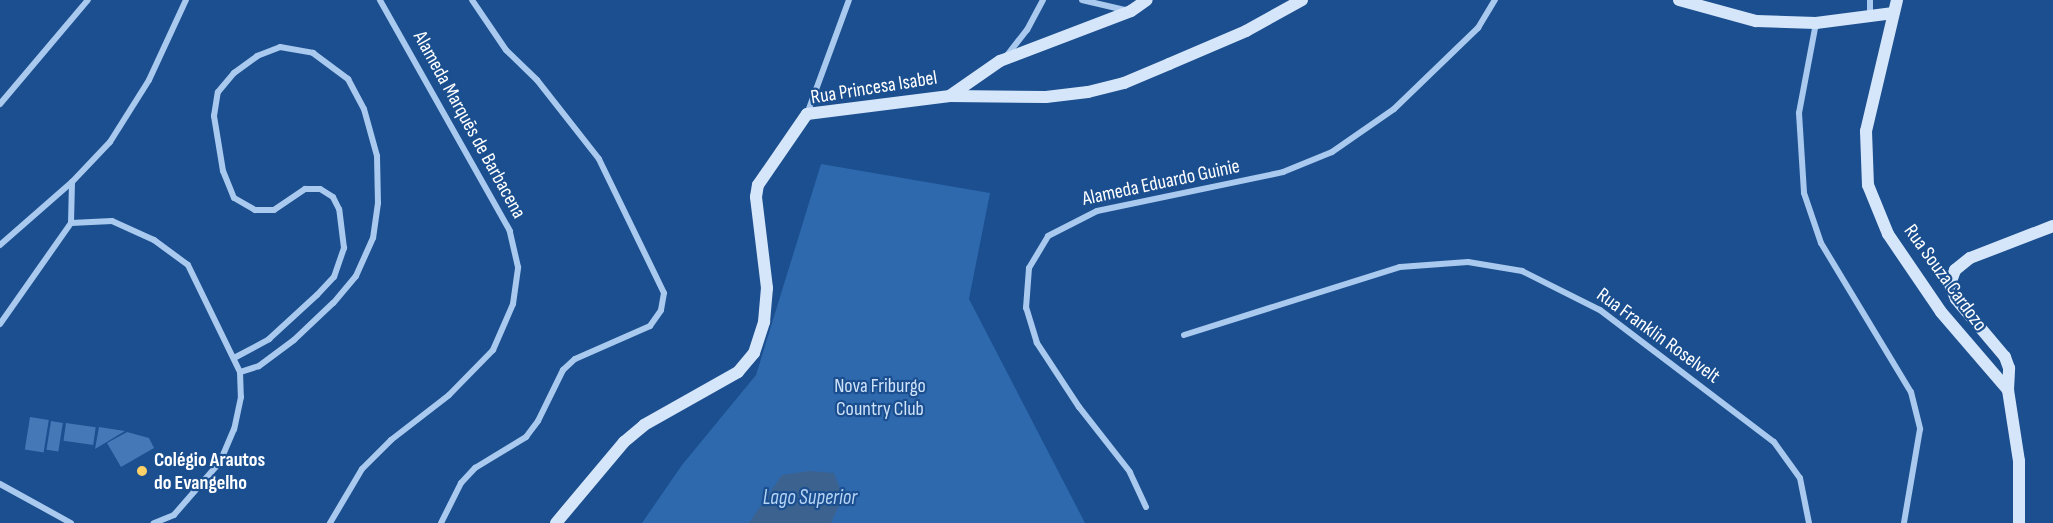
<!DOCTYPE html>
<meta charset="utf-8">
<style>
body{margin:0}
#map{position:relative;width:2053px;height:523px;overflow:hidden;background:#1b4f8f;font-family:"Sofia Sans Condensed",sans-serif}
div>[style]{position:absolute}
.green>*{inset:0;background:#2e69ad}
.water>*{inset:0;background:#3c6290}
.building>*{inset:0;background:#4478b7;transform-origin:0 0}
.street>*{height:6px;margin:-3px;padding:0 3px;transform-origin:3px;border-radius:3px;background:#a9c9ee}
.secondary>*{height:12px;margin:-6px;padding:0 6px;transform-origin:6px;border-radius:6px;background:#d6e6fa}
.dots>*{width:16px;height:16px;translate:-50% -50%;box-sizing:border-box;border:3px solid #1b4f8f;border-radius:50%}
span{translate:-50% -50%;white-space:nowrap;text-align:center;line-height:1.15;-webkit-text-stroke:4.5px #1b4f8f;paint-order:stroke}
.street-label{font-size:20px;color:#fff}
.park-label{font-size:20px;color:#cfe3fa}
.poi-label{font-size:20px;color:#fff;font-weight:700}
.left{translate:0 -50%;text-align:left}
.water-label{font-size:21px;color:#b5d3f5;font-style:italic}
</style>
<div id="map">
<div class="green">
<div style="clip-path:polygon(821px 164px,990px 193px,969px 299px,1085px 523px,642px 523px,682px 465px,756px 375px)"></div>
</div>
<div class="water">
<div style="clip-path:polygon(809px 471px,834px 473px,843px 497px,831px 523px,749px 523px,782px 475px)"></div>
</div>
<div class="building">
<div style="left:30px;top:417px;width:19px;height:33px;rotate:9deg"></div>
<div style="left:51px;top:421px;width:12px;height:29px;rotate:9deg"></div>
<div style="left:66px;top:423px;width:30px;height:18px;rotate:8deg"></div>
<div style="clip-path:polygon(99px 427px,125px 431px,95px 449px)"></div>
<div style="clip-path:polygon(127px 432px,149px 438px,154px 448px,121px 467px,107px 443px)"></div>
</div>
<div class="street">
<div style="left:1082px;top:0;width:44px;rotate:13.1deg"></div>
<div style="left:1870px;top:0;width:16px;rotate:90deg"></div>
<div style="left:1816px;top:23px;width:92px;rotate:100.7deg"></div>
<div style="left:1799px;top:113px;width:80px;rotate:86.4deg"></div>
<div style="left:1804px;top:193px;width:53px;rotate:71.2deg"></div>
<div style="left:1821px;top:243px;width:174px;rotate:58.9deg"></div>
<div style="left:1911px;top:392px;width:38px;rotate:76deg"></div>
<div style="left:1920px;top:429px;width:95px;rotate:99.7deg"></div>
<div style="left:1008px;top:54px;width:31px;rotate:-52deg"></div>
<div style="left:1027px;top:30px;width:34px;rotate:-62deg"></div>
<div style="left:0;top:104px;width:136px;rotate:-49.8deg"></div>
<div style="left:807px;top:114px;width:121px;rotate:-69.8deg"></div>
<div style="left:71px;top:223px;width:41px;rotate:-88.6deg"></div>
<div style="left:72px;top:182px;width:55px;rotate:-46.5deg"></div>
<div style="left:110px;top:142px;width:73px;rotate:-57.8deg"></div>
<div style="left:149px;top:80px;width:88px;rotate:-65.2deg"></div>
<div style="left:0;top:245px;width:96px;rotate:-41.2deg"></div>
<div style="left:0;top:324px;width:123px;rotate:-54.9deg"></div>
<div style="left:71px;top:223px;width:41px;rotate:-2.8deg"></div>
<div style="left:112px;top:221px;width:46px;rotate:24.3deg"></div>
<div style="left:154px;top:240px;width:42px;rotate:36.3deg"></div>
<div style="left:188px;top:265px;width:119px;rotate:64.1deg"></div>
<div style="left:240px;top:372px;width:25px;rotate:88deg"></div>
<div style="left:241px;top:397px;width:33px;rotate:102deg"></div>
<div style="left:234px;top:429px;width:36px;rotate:113deg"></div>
<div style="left:220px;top:462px;width:70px;rotate:131deg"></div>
<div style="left:174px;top:515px;width:22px;rotate:158deg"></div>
<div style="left:1184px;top:335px;width:226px;rotate:-17.5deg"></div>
<div style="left:1400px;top:267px;width:68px;rotate:-4.2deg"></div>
<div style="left:1468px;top:262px;width:55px;rotate:9.5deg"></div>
<div style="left:1522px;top:271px;width:87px;rotate:26.6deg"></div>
<div style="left:1600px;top:310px;width:218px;rotate:37.2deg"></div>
<div style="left:1774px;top:442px;width:44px;rotate:54.2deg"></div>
<div style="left:1800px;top:478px;width:46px;rotate:78.7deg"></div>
<div style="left:234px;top:358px;width:40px;rotate:-28deg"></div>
<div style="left:269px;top:339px;width:65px;rotate:-42.5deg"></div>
<div style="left:317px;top:295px;width:25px;rotate:-47deg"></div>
<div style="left:334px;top:277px;width:31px;rotate:-71deg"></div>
<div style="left:344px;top:248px;width:39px;rotate:-97deg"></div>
<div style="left:339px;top:209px;width:13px;rotate:-117deg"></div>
<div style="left:333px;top:197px;width:15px;rotate:-148deg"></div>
<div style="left:320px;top:189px;width:15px;rotate:180deg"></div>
<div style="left:305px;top:189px;width:37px;rotate:146deg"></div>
<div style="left:274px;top:210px;width:19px;rotate:180deg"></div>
<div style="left:255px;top:210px;width:24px;rotate:-150deg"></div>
<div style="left:234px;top:198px;width:29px;rotate:-112deg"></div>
<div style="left:223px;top:171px;width:56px;rotate:-99.3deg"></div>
<div style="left:214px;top:116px;width:24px;rotate:-81deg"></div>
<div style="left:218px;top:92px;width:25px;rotate:-50deg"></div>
<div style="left:234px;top:73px;width:29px;rotate:-36deg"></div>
<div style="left:257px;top:56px;width:25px;rotate:-21deg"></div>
<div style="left:280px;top:47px;width:34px;rotate:10deg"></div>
<div style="left:313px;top:53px;width:44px;rotate:36.6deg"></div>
<div style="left:348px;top:79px;width:34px;rotate:62deg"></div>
<div style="left:364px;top:109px;width:49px;rotate:74.5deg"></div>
<div style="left:377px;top:156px;width:47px;rotate:88.8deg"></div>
<div style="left:378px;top:203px;width:35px;rotate:98deg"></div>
<div style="left:373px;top:238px;width:42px;rotate:114.1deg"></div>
<div style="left:356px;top:276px;width:35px;rotate:130deg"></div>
<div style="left:333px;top:303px;width:54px;rotate:136.5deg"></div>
<div style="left:294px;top:340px;width:44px;rotate:143.4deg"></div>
<div style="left:259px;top:366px;width:20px;rotate:162deg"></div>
<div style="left:0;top:484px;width:81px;rotate:28.8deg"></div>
<div style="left:1146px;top:507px;width:38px;rotate:-115deg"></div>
<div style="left:1130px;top:472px;width:83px;rotate:-128.1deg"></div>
<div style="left:1079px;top:407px;width:77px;rotate:-123.3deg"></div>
<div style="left:1037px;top:343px;width:37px;rotate:-107deg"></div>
<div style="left:1026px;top:308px;width:40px;rotate:-85.7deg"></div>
<div style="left:1029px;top:268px;width:37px;rotate:-59deg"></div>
<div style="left:1048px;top:236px;width:55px;rotate:-27deg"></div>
<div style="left:1097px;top:211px;width:190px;rotate:-11.8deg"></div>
<div style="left:1283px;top:172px;width:53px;rotate:-22.2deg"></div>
<div style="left:1332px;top:152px;width:75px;rotate:-34.7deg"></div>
<div style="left:1394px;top:109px;width:117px;rotate:-44deg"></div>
<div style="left:1478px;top:28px;width:33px;rotate:-59deg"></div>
<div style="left:330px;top:523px;width:63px;rotate:-59.3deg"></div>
<div style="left:362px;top:469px;width:41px;rotate:-45deg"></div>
<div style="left:391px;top:440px;width:73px;rotate:-37.8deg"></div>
<div style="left:449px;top:395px;width:63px;rotate:-45.6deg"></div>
<div style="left:493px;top:350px;width:50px;rotate:-66.5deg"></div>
<div style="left:513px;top:304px;width:37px;rotate:-82deg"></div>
<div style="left:518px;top:267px;width:37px;rotate:-103deg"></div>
<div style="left:510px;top:231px;width:265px;rotate:-119.4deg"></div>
<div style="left:441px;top:523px;width:45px;rotate:-63.4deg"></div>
<div style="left:461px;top:483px;width:21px;rotate:-47deg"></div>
<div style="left:475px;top:468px;width:60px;rotate:-31.3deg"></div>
<div style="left:526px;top:437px;width:20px;rotate:-53deg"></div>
<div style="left:538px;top:421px;width:57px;rotate:-63.9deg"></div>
<div style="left:563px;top:370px;width:16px;rotate:-43deg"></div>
<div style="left:575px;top:359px;width:82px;rotate:-23.7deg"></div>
<div style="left:650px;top:326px;width:19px;rotate:-55deg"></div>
<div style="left:661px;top:310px;width:17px;rotate:-80deg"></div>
<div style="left:664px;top:293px;width:149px;rotate:-115.9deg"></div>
<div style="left:599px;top:159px;width:100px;rotate:-128.1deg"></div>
<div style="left:537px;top:80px;width:43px;rotate:-135.9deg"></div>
<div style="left:506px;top:50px;width:60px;rotate:-124.2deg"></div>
</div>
<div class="secondary">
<div style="left:1679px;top:0;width:80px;rotate:15.3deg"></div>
<div style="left:1756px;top:21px;width:60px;rotate:1.9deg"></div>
<div style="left:1816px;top:23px;width:78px;rotate:-7.4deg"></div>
<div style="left:1897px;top:0;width:135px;rotate:103.3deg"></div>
<div style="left:1866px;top:131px;width:54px;rotate:87.9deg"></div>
<div style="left:1868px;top:185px;width:53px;rotate:67.8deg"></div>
<div style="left:1888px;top:234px;width:94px;rotate:55.8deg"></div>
<div style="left:1941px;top:312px;width:103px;rotate:49.3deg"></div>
<div style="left:2008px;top:390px;width:72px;rotate:81.2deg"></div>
<div style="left:2019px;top:461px;width:62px;rotate:90deg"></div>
<div style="left:951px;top:95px;width:60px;rotate:-34.8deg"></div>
<div style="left:1000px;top:61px;width:140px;rotate:-20.9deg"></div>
<div style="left:1131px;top:11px;width:19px;rotate:-35deg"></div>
<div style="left:2008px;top:390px;width:22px;rotate:-87deg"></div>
<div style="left:2009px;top:368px;width:12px;rotate:-110deg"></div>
<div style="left:2005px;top:357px;width:76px;rotate:-130.2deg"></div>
<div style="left:1956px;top:299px;width:16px;rotate:-112deg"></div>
<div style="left:1950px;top:284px;width:15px;rotate:-70deg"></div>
<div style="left:1955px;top:270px;width:19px;rotate:-39deg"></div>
<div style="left:1970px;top:258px;width:89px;rotate:-21.1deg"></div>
<div style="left:556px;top:523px;width:106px;rotate:-50deg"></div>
<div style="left:624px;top:442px;width:26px;rotate:-40deg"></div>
<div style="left:644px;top:425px;width:108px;rotate:-29.4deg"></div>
<div style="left:738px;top:372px;width:25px;rotate:-50deg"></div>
<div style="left:754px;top:353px;width:33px;rotate:-72deg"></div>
<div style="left:764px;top:322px;width:34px;rotate:-85deg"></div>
<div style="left:767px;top:288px;width:92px;rotate:-96.9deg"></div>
<div style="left:756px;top:197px;width:12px;rotate:-81deg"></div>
<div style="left:758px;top:185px;width:86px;rotate:-55.4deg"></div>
<div style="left:807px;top:114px;width:144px;rotate:-7.2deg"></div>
<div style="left:950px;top:96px;width:96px;rotate:0.6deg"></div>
<div style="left:1046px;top:97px;width:42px;rotate:-6.8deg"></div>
<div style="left:1088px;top:92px;width:37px;rotate:-14deg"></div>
<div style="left:1124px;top:83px;width:49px;rotate:-22.9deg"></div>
<div style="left:1169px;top:64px;width:84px;rotate:-23.2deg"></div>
<div style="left:1246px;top:31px;width:64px;rotate:-29deg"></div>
</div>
<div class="dots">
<div style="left:142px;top:471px;background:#ffd166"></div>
</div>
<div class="street-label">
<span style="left:874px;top:88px;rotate:-9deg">Rua Princesa Isabel</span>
<span style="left:469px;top:125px;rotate:61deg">Alameda Marquẽs de Barbacena</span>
<span style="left:1161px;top:183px;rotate:-12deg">Alameda Eduardo Guinie</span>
<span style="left:1945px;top:278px;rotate:54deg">Rua Souza Cardozo</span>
<span style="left:1658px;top:336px;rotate:36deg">Rua Franklin Roselvelt</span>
</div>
<div class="park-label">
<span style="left:880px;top:398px">Nova Friburgo<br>Country Club</span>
</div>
<div class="poi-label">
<span class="left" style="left:154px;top:472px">Colégio Arautos<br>do Evangelho</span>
</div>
<div class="water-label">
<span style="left:810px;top:498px">Lago Superior</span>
</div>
</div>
